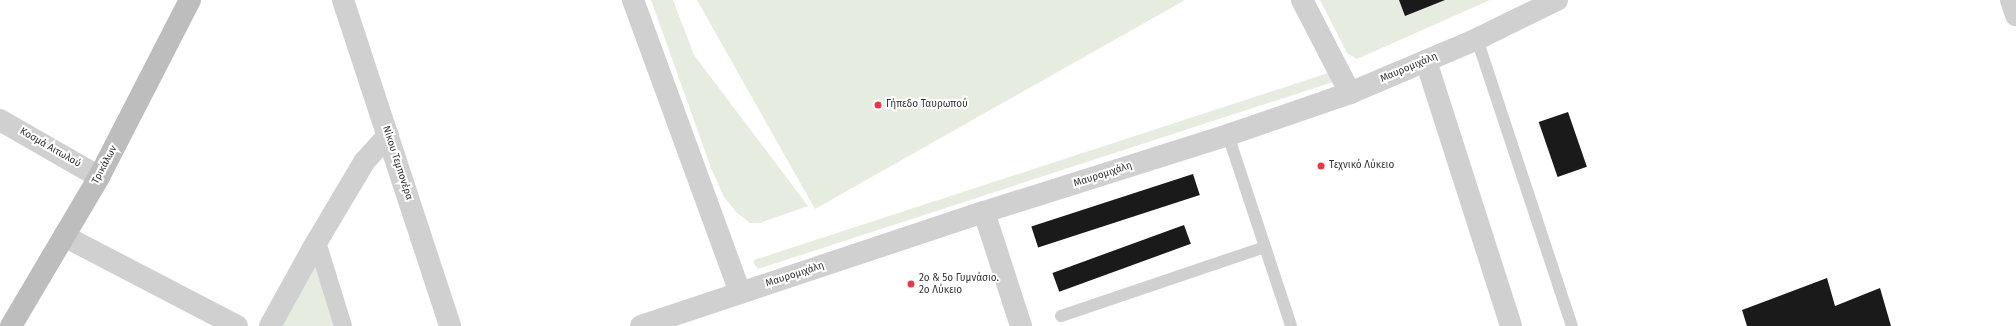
<!DOCTYPE html>
<meta charset="utf-8">
<style>
body{margin:0}
#map{position:relative;width:2016px;height:326px;overflow:hidden;background:#fff;font-family:"Fira Sans",sans-serif}
div>[style]{position:absolute}
.green>*{inset:0;background:#e6ecdf}
.building>*{inset:0;background:#1a1a1a;transform-origin:0 0}
.service>*{height:12px;margin:-6px;padding:0 6px;transform-origin:6px;border-radius:6px;background:#d0d0d0}
.pedestrian>*{height:18px;margin:-9px;padding:0 9px;transform-origin:9px;border-radius:9px;background:#d0d0d0}
.minor>*{height:22px;margin:-11px;padding:0 11px;transform-origin:11px;border-radius:11px;background:#d0d0d0}
.secondary>*{height:22px;margin:-11px;padding:0 11px;transform-origin:11px;border-radius:11px;background:#bdbdbd}
.dots>*{width:11px;height:11px;translate:-50% -50%;box-sizing:border-box;border:2px solid #fff;border-radius:50%}
span{translate:-50% -50%;white-space:nowrap;text-align:center;line-height:1.15;-webkit-text-stroke:4px #fff;paint-order:stroke}
.street-label{font-size:10px;color:#333}
.poi-label{font-size:10px;color:#333}
.left{translate:0 -50%;text-align:left}
</style>
<div id="map">
<div class="green">
<div style="clip-path:polygon(651px 0,673px 0,694px 55px,808px 206px,760px 223px,750px 223px,736px 212px,724px 197px,711px 168px)"></div>
<div style="clip-path:polygon(697px 0,1185px 0,815px 209px)"></div>
<div style="clip-path:polygon(1320px 0,1490px 0,1357px 59px,1347px 53px)"></div>
<div style="clip-path:polygon(1328px 73px,1333px 82px,758px 269px,754px 264px,754px 260px)"></div>
<div style="clip-path:polygon(314px 248px,339px 326px,271px 326px)"></div>
</div>
<div class="building">
<div style="clip-path:polygon(1399px 0,1445px 0,1405px 16px)"></div>
<div style="left:1568px;top:112px;width:58px;height:31px;rotate:71deg"></div>
<div style="left:1193px;top:174px;width:22px;height:170px;rotate:72deg"></div>
<div style="left:1184px;top:225px;width:20px;height:140px;rotate:70deg"></div>
<div style="clip-path:polygon(1827px 278px,1835px 306px,1880px 288px,1891px 326px,1747px 326px,1742px 310px)"></div>
</div>
<div class="service">
<div style="left:1477px;top:39px;width:302px;rotate:71.7deg"></div>
<div style="left:1228px;top:135px;width:201px;rotate:71.7deg"></div>
<div style="left:1061px;top:316px;width:215px;rotate:-18.7deg"></div>
</div>
<div class="pedestrian">
<div style="left:317px;top:242px;width:88px;rotate:72.8deg"></div>
</div>
<div class="minor">
<div style="left:343px;top:0;width:343px;rotate:71.8deg"></div>
<div style="left:633px;top:0;width:312px;rotate:69.9deg"></div>
<div style="left:1302px;top:0;width:105px;rotate:62.7deg"></div>
<div style="left:2011px;top:0;width:16px;rotate:72deg"></div>
<div style="left:1426px;top:61px;width:278px;rotate:72.2deg"></div>
<div style="left:0;top:120px;width:114px;rotate:29.9deg"></div>
<div style="left:984px;top:212px;width:120px;rotate:72deg"></div>
<div style="left:64px;top:236px;width:195px;rotate:27.5deg"></div>
<div style="left:270px;top:326px;width:89px;rotate:-61.1deg"></div>
<div style="left:313px;top:248px;width:100px;rotate:-59.3deg"></div>
<div style="left:364px;top:162px;width:36px;rotate:-48deg"></div>
<div style="left:641px;top:326px;width:361px;rotate:-18.4deg"></div>
<div style="left:984px;top:212px;width:256px;rotate:-17.5deg"></div>
<div style="left:1228px;top:135px;width:129px;rotate:-19deg"></div>
<div style="left:1350px;top:93px;width:138px;rotate:-23deg"></div>
<div style="left:1477px;top:39px;width:89px;rotate:-26deg"></div>
</div>
<div class="secondary">
<div style="left:11px;top:326px;width:173px;rotate:-59.4deg"></div>
<div style="left:99px;top:177px;width:199px;rotate:-62.8deg"></div>
</div>
<div class="dots">
<div style="left:878px;top:105px;background:#e63946"></div>
<div style="left:1321px;top:166px;background:#e63946"></div>
<div style="left:911px;top:284px;background:#e63946"></div>
</div>
<div class="street-label">
<span style="left:1409px;top:68px;rotate:-23deg">Μαυρομιχάλη</span>
<span style="left:50px;top:148px;rotate:30deg">Κοσμά Αιτωλού</span>
<span style="left:397px;top:163px;rotate:72deg">Νίκου Τεμπονέρα</span>
<span style="left:105px;top:165px;rotate:-62deg">Τρικάλων</span>
<span style="left:1103px;top:175px;rotate:-18deg">Μαυρομιχάλη</span>
<span style="left:795px;top:275px;rotate:-18deg">Μαυρομιχάλη</span>
</div>
<div class="poi-label">
<span class="left" style="left:886px;top:105px">Γήπεδο Ταυρωπού</span>
<span class="left" style="left:1329px;top:166px">Τεχνικό Λύκειο</span>
<span class="left" style="left:919px;top:284px">2ο &amp; 5ο Γυμνάσιο.<br>2ο Λύκειο</span>
</div>
</div>
